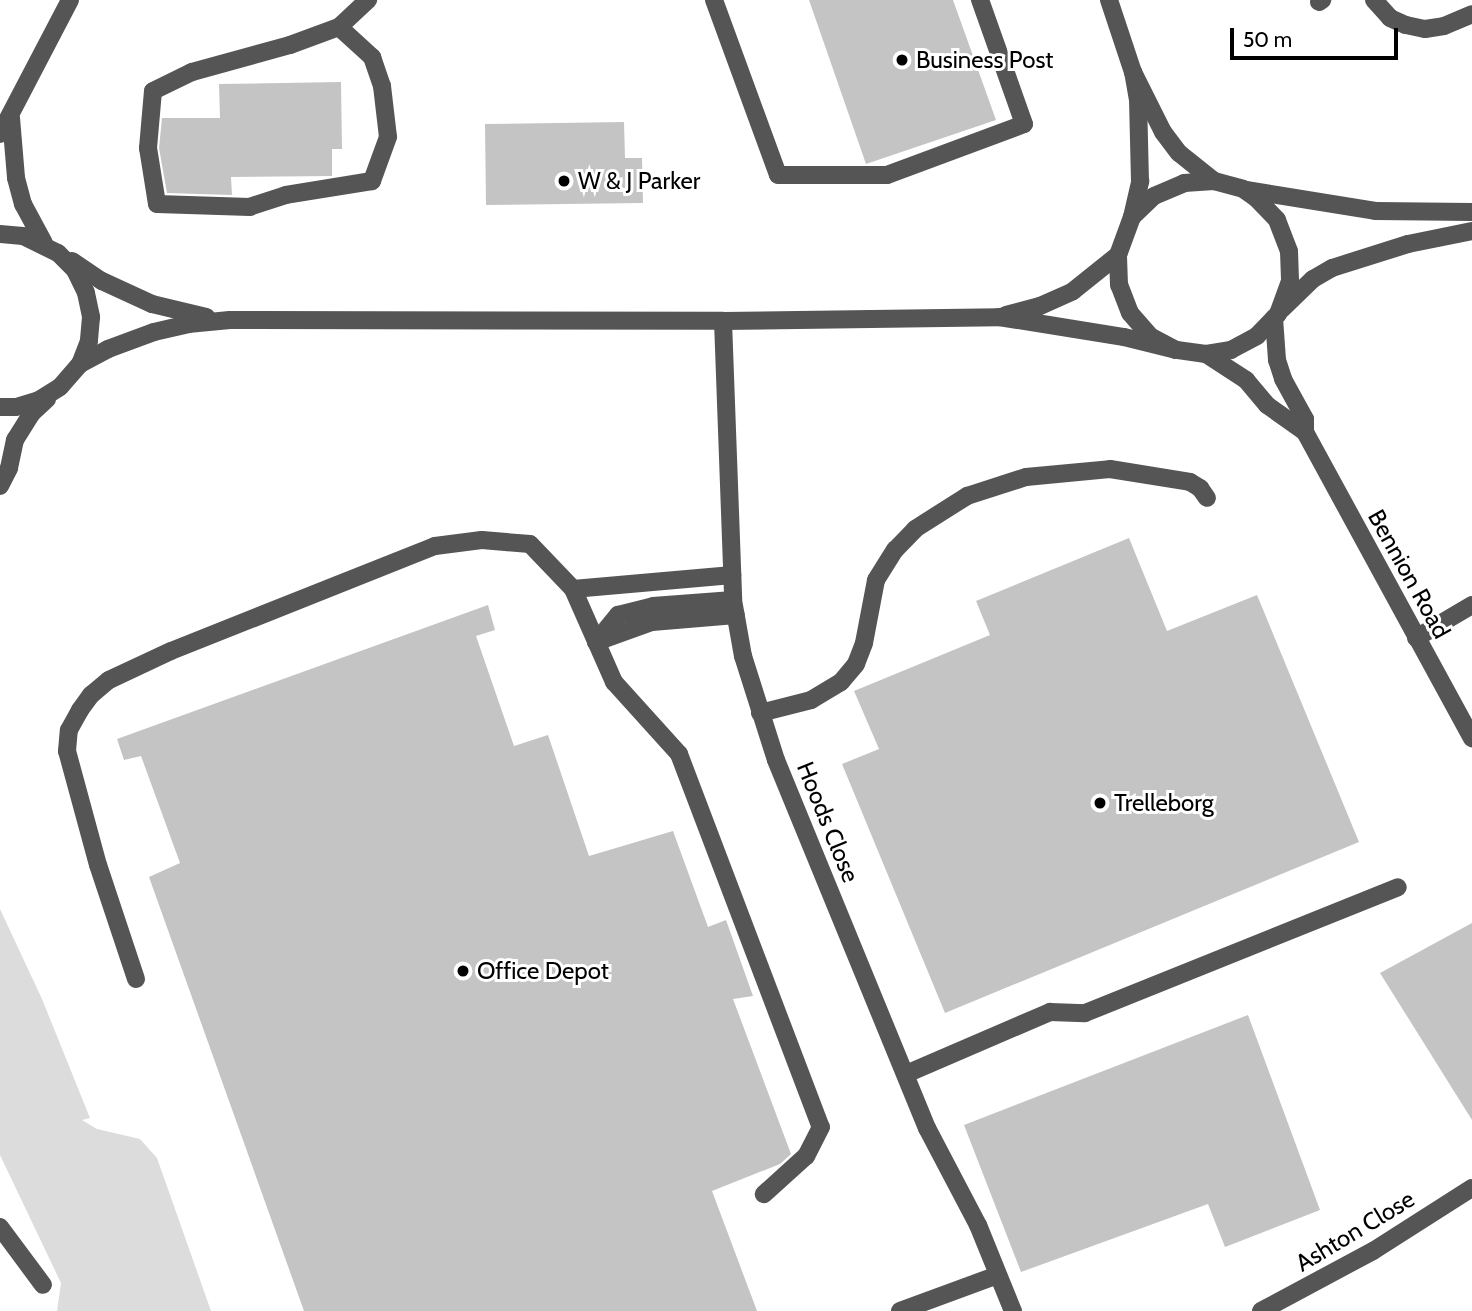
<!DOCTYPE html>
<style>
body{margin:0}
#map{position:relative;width:1472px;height:1311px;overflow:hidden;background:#fff;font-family:Cabin,sans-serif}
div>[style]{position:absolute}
.green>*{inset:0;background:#dcdcdc}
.building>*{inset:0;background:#c4c4c4}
.minor>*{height:18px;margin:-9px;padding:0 9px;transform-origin:9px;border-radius:9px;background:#555}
.dots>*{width:19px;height:19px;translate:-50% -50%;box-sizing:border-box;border:4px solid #fff;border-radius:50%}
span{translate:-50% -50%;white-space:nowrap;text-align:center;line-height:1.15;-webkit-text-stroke:6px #fff;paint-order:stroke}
.poi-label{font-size:24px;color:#000}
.left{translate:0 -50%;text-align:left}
.street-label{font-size:24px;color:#000}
.scale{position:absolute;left:1230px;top:28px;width:168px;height:32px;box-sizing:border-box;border:4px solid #000;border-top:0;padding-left:9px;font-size:21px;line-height:24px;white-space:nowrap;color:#000;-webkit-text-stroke:5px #fff;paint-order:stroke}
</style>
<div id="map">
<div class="green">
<div style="clip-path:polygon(0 909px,42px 999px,90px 1118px,82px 1120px,97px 1129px,140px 1139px,157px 1158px,211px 1311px,57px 1311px,61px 1283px,0 1155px)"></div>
</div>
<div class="building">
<div style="clip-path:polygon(809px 0,953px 0,996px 120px,866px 164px)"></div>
<div style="clip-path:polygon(341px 82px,342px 149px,332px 149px,332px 176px,231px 177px,232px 195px,167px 193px,159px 148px,162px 118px,220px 118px,219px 84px)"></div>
<div style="clip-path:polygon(624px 122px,625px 158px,642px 158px,643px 203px,486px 205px,485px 124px)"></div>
<div style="clip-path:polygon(1129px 538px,1167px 631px,1257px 595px,1359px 842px,945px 1013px,842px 764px,879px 749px,854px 691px,990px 635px,976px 601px)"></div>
<div style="clip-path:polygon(488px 605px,495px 630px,476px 636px,514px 746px,548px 735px,589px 856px,673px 831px,708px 927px,726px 920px,753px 996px,733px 999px,791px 1154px,780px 1164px,712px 1191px,757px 1311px,304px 1311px,149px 877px,180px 863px,141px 756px,124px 760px,117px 739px)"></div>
<div style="clip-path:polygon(1472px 923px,1472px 1120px,1380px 973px)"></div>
<div style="clip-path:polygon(1248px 1015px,1320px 1210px,1225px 1247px,1208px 1204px,1021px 1272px,964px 1125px)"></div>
</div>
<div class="minor">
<div style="left:714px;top:0;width:186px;rotate:69.9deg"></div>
<div style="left:778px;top:175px;width:109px"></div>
<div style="left:887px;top:175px;width:146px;rotate:-20.4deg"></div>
<div style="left:1024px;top:124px;width:132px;rotate:-109.5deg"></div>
<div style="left:1109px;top:0;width:76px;rotate:71.6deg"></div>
<div style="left:1133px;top:72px;width:67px;rotate:63.4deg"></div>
<div style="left:1163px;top:132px;width:26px;rotate:53deg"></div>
<div style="left:1179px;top:153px;width:45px;rotate:38.7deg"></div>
<div style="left:1374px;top:0;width:24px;rotate:48deg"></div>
<div style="left:1390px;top:18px;width:17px;rotate:24deg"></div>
<div style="left:1406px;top:25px;width:19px;rotate:12deg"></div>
<div style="left:1425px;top:29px;width:19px;rotate:-9deg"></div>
<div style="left:1444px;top:26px;width:30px;rotate:-23deg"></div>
<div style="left:1319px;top:2px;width:4px;rotate:-34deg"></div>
<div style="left:339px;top:27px;width:45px;rotate:42.3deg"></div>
<div style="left:372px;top:57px;width:31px;rotate:71deg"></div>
<div style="left:382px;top:86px;width:51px;rotate:83.3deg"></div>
<div style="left:388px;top:137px;width:47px;rotate:110deg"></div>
<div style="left:372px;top:181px;width:87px;rotate:170.8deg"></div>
<div style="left:286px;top:195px;width:38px;rotate:162deg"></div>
<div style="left:250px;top:207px;width:93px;rotate:-178.2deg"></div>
<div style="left:157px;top:204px;width:57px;rotate:-99.1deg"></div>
<div style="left:148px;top:148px;width:57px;rotate:-85deg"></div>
<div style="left:153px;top:91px;width:43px;rotate:-26deg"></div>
<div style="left:192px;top:72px;width:102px;rotate:-15.4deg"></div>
<div style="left:290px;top:45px;width:52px;rotate:-20.2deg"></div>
<div style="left:339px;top:27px;width:40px;rotate:-43deg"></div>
<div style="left:11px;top:118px;width:60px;rotate:85.2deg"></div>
<div style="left:16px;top:178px;width:27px;rotate:75deg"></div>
<div style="left:23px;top:204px;width:44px;rotate:61.7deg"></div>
<div style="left:0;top:134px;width:151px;rotate:-62.4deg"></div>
<div style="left:1246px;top:190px;width:131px;rotate:9.2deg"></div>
<div style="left:1375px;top:211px;width:97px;rotate:0.6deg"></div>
<div style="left:1132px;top:217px;width:30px;rotate:-44deg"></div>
<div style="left:1154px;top:196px;width:33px;rotate:-23deg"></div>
<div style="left:1184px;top:183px;width:30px;rotate:-4deg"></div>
<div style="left:1214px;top:181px;width:30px;rotate:15deg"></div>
<div style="left:1243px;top:189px;width:16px;rotate:35deg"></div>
<div style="left:1256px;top:198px;width:30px;rotate:46deg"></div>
<div style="left:1277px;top:220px;width:33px;rotate:69deg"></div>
<div style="left:1289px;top:251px;width:30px;rotate:88deg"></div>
<div style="left:1290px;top:281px;width:35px;rotate:110deg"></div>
<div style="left:1278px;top:314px;width:30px;rotate:134deg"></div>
<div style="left:1257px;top:336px;width:30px;rotate:152deg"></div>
<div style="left:1231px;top:350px;width:25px;rotate:171deg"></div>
<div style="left:1206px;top:354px;width:30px;rotate:-172deg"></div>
<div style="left:1176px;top:350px;width:30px;rotate:-152deg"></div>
<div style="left:1150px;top:336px;width:30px;rotate:-131deg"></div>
<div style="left:1130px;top:313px;width:30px;rotate:-111deg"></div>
<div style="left:1119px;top:285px;width:30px;rotate:-92deg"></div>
<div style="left:1118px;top:255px;width:40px;rotate:-69.8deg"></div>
<div style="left:1132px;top:217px;width:37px;rotate:-77deg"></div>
<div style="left:1140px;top:181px;width:81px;rotate:-91.4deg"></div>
<div style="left:1138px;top:100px;width:28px;rotate:-100deg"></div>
<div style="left:0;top:234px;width:23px;rotate:5deg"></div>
<div style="left:23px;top:236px;width:39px;rotate:26deg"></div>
<div style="left:58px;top:253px;width:24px;rotate:45deg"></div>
<div style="left:75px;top:270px;width:25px;rotate:64deg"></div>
<div style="left:86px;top:293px;width:25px;rotate:78deg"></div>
<div style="left:91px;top:317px;width:24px;rotate:95deg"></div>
<div style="left:89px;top:341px;width:25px;rotate:111deg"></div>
<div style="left:80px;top:364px;width:30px;rotate:131deg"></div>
<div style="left:60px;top:387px;width:25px;rotate:148deg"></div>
<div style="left:39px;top:400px;width:24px;rotate:163deg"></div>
<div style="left:16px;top:407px;width:16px;rotate:180deg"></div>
<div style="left:72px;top:261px;width:36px;rotate:34deg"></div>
<div style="left:102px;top:281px;width:55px;rotate:24.7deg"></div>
<div style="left:152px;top:304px;width:56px;rotate:13.5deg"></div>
<div style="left:1282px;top:309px;width:43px;rotate:-44.1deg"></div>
<div style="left:1313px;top:279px;width:22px;rotate:-30deg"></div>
<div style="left:1332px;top:268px;width:80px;rotate:-17.5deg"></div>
<div style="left:1408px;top:244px;width:65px;rotate:-11.5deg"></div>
<div style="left:1006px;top:315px;width:35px;rotate:-15deg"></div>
<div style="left:1040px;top:306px;width:36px;rotate:-24deg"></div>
<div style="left:1073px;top:291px;width:58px;rotate:-38.7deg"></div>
<div style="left:1274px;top:318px;width:42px;rotate:85.9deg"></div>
<div style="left:1277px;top:360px;width:20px;rotate:72deg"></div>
<div style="left:1283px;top:379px;width:46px;rotate:61.2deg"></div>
<div style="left:1305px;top:419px;width:13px;rotate:90deg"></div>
<div style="left:1305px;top:432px;width:349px;rotate:61.4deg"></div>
<div style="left:723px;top:321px;width:279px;rotate:87.9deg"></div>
<div style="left:733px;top:600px;width:57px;rotate:79.9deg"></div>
<div style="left:743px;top:656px;width:109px;rotate:72.4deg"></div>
<div style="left:776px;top:760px;width:398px;rotate:67.7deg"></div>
<div style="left:927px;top:1128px;width:110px;rotate:62.3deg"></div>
<div style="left:978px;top:1225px;width:93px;rotate:67.9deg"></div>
<div style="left:1206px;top:354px;width:48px;rotate:33deg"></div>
<div style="left:1246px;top:380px;width:33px;rotate:50deg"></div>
<div style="left:1267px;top:405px;width:47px;rotate:35.4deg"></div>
<div style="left:80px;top:364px;width:32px;rotate:-28deg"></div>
<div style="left:108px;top:349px;width:49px;rotate:-20.3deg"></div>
<div style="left:154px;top:332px;width:35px;rotate:-13deg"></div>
<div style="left:188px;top:324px;width:42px;rotate:-5.4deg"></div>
<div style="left:230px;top:320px;width:493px;rotate:0.1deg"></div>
<div style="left:723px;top:321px;width:276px;rotate:-0.8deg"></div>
<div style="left:999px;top:317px;width:127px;rotate:9.1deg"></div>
<div style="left:1124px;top:337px;width:54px;rotate:14deg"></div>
<div style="left:0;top:486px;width:20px;rotate:-63deg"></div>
<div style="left:9px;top:468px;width:29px;rotate:-78deg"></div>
<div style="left:15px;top:440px;width:31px;rotate:-58deg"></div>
<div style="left:31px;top:414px;width:22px;rotate:-43deg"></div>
<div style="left:573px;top:589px;width:102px;rotate:66.2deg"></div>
<div style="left:614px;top:682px;width:97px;rotate:47.9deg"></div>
<div style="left:679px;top:754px;width:399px;rotate:69.2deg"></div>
<div style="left:821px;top:1127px;width:33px;rotate:117deg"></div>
<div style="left:806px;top:1156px;width:57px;rotate:137.9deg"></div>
<div style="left:1416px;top:638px;width:65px;rotate:-30.5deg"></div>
<div style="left:596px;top:642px;width:35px;rotate:-51deg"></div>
<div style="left:618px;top:615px;width:36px;rotate:-14deg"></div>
<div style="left:653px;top:606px;width:80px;rotate:-4.3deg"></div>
<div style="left:596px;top:642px;width:59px;rotate:-19.7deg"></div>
<div style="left:652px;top:622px;width:84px;rotate:-4.8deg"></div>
<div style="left:760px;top:713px;width:53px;rotate:-14.3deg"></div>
<div style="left:811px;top:700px;width:35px;rotate:-31deg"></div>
<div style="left:841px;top:682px;width:23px;rotate:-50deg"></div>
<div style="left:856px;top:664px;width:22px;rotate:-69deg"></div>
<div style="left:864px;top:643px;width:64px;rotate:-79.2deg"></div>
<div style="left:876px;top:580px;width:36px;rotate:-58deg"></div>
<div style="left:895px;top:550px;width:29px;rotate:-46deg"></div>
<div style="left:915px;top:529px;width:62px;rotate:-32.4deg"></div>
<div style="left:967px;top:496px;width:62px;rotate:-17.9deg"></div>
<div style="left:1026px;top:477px;width:84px;rotate:-5.4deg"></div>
<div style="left:1110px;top:469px;width:81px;rotate:9.2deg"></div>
<div style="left:1190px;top:482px;width:12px;rotate:31deg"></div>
<div style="left:1200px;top:488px;width:12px;rotate:55deg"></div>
<div style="left:136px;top:979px;width:120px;rotate:-108.4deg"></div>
<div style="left:98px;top:865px;width:118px;rotate:-105.2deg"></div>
<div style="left:67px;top:751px;width:21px;rotate:-85deg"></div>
<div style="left:69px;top:730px;width:23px;rotate:-61deg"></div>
<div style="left:80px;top:710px;width:19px;rotate:-54deg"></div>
<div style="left:91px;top:695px;width:23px;rotate:-40deg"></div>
<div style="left:109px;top:680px;width:68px;rotate:-25.1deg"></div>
<div style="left:171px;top:651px;width:284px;rotate:-21.7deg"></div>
<div style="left:435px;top:546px;width:47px;rotate:-7.3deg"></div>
<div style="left:482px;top:540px;width:48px;rotate:4.8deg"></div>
<div style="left:530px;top:544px;width:62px;rotate:46.3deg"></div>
<div style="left:573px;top:589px;width:160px;rotate:-5deg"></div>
<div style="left:906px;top:1074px;width:157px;rotate:-23.3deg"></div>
<div style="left:1050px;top:1012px;width:35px;rotate:2deg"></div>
<div style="left:1085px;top:1013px;width:337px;rotate:-21.9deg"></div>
<div style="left:0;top:1227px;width:72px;rotate:53.4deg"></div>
<div style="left:900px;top:1311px;width:104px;rotate:-20.2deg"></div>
<div style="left:1261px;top:1311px;width:127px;rotate:-28.2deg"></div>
<div style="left:1373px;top:1251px;width:117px;rotate:-32.5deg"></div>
</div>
<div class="dots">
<div style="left:902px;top:60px;background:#000"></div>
<div style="left:564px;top:181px;background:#000"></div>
<div style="left:1100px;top:803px;background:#000"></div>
<div style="left:463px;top:971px;background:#000"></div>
</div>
<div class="poi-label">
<span class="left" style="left:916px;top:60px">Business Post</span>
<span class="left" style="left:578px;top:181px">W &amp; J Parker</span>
<span class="left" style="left:1114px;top:803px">Trelleborg</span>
<span class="left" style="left:477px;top:971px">Office Depot</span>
</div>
<div class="street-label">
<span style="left:1409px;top:574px;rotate:61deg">Bennion Road</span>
<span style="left:828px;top:822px;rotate:68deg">Hoods Close</span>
<span style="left:1355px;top:1231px;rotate:-31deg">Ashton Close</span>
</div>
<div class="scale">50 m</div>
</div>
